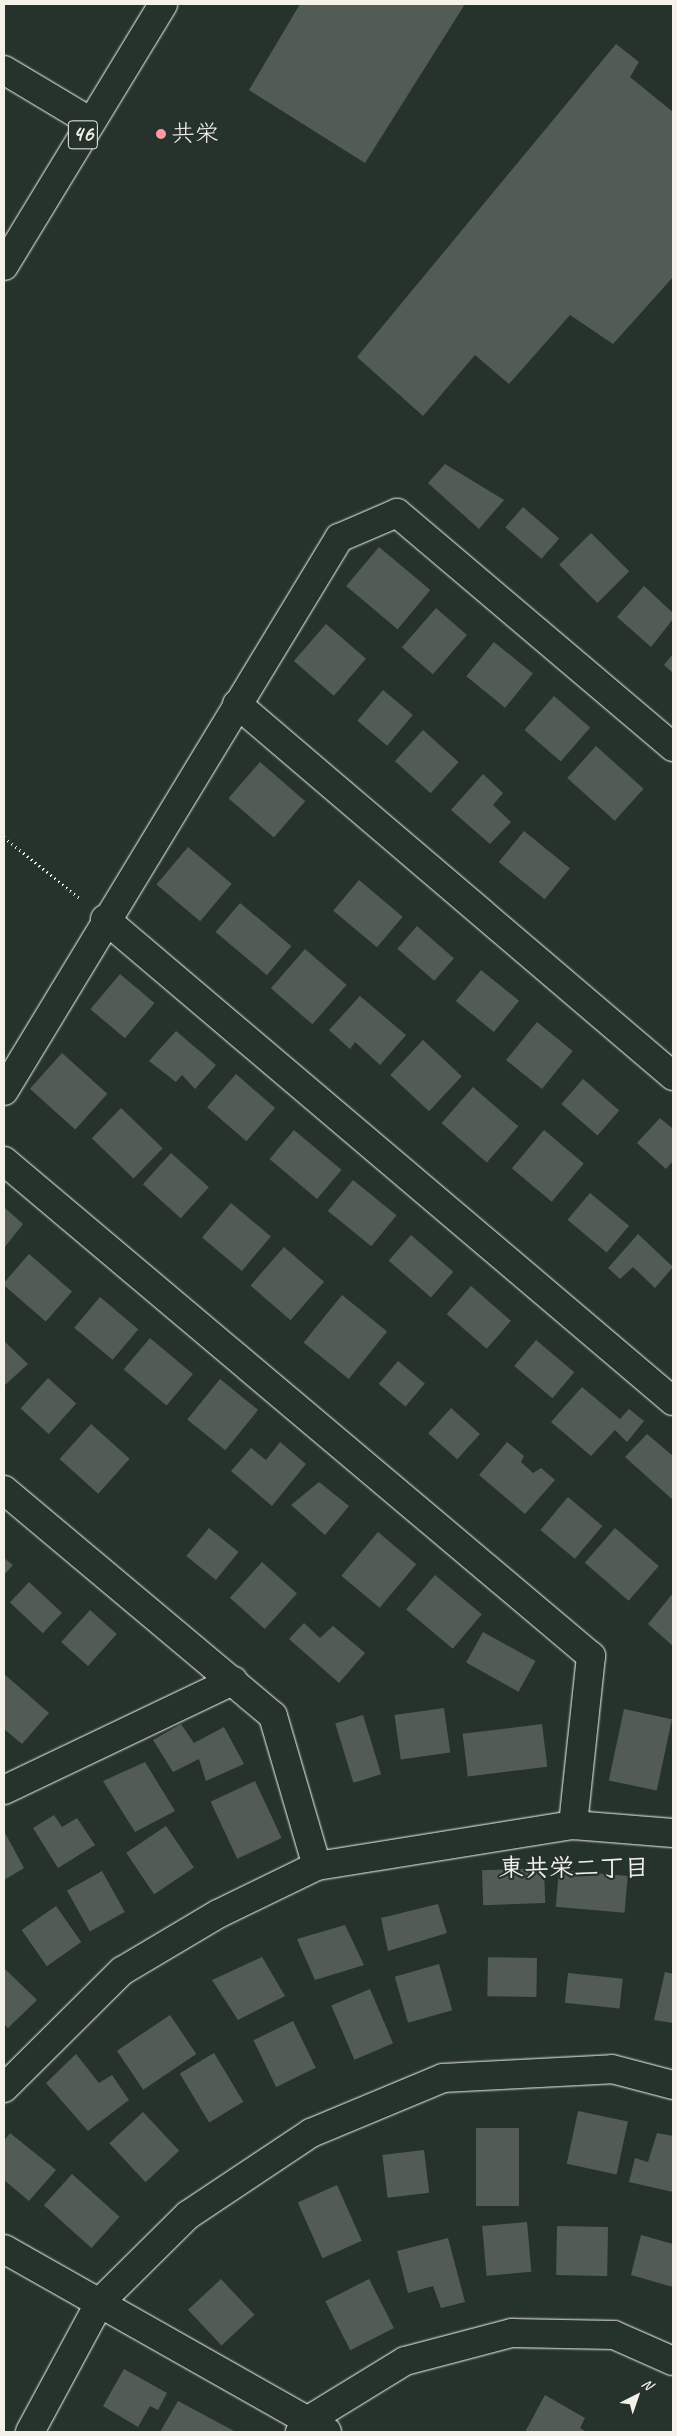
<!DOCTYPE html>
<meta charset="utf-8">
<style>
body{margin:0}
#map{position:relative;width:677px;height:2436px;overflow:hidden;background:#26332d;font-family:Caveat,"Klee One",sans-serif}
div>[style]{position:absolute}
.building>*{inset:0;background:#525c55;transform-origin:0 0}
.path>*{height:3px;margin-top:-1.5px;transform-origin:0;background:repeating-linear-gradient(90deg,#f4f1e8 0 1px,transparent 0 5px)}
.roads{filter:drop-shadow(0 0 1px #f4f1e8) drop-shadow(0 0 1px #f4f1e8)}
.minor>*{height:28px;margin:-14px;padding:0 14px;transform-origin:14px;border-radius:14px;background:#26332d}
.major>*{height:28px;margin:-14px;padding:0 14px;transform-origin:14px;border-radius:14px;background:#26332d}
.dots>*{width:14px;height:14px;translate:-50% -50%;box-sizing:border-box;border:2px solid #26332d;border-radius:50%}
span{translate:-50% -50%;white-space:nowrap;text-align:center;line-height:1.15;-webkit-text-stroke:4.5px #26332d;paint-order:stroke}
.shield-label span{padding:1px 4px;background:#26332d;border:1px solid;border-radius:4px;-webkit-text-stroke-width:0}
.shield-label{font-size:22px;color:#f4f1e8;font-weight:700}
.poi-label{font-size:24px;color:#f4f1e8}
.left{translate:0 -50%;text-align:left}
.neighbourhood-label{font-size:25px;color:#f4f1e8;font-weight:700}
.frame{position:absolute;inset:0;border:5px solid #f4f1e8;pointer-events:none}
.north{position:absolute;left:612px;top:2371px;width:50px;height:50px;-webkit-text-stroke:4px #26332d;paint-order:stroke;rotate:41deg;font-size:14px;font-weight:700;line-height:20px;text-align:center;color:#f4f1e8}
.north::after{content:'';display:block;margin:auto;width:18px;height:22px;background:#f4f1e8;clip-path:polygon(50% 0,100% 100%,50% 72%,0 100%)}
</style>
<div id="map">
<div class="building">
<div style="clip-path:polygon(300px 4px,465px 4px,365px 163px,249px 90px)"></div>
<div style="clip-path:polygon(616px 44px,639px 62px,630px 77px,673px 112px,673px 277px,613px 344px,570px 315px,509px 384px,475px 355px,423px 416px,357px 357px)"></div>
<div style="clip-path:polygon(445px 464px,504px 500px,479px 529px,428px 483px)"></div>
<div style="left:523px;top:507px;width:48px;height:27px;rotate:41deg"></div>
<div style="left:591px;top:533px;width:54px;height:45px;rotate:45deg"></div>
<div style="left:379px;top:547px;width:67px;height:51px;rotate:40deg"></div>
<div style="clip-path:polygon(644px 586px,673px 613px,673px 619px,651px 647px,617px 617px)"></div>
<div style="left:436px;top:608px;width:41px;height:52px;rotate:41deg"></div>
<div style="left:326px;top:624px;width:53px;height:49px;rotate:41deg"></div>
<div style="left:494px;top:642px;width:50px;height:44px;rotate:39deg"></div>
<div style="clip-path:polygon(673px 654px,673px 673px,664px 665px)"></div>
<div style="left:383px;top:690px;width:39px;height:40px;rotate:40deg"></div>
<div style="left:554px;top:696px;width:48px;height:45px;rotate:41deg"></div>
<div style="left:423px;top:730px;width:48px;height:42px;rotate:42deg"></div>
<div style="left:596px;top:746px;width:64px;height:43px;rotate:42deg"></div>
<div style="left:260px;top:762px;width:60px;height:48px;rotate:41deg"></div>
<div style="clip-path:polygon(483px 774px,503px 793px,493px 805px,511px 822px,490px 844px,451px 810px)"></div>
<div style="left:524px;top:831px;width:59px;height:40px;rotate:39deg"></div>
<div style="left:188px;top:847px;width:57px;height:49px;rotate:40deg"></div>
<div style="left:359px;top:880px;width:57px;height:40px;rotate:40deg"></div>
<div style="left:240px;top:903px;width:67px;height:38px;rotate:40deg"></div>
<div style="left:417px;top:926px;width:49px;height:30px;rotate:41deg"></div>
<div style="left:305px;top:949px;width:55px;height:52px;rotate:41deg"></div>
<div style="left:481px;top:970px;width:49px;height:40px;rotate:39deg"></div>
<div style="left:120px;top:974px;width:45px;height:46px;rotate:40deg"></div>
<div style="clip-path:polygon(360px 996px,406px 1035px,380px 1065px,355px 1042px,350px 1049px,329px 1030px)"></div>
<div style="left:537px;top:1022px;width:46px;height:49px;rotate:39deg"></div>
<div style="clip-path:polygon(176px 1031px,216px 1065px,195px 1089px,182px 1075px,176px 1082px,149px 1061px)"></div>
<div style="left:423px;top:1040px;width:53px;height:48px;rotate:43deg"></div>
<div style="left:62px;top:1053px;width:61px;height:48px;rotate:42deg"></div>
<div style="left:236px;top:1074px;width:52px;height:44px;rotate:41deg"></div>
<div style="left:583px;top:1079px;width:48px;height:33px;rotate:41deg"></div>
<div style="left:473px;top:1087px;width:60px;height:48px;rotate:41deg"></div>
<div style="left:121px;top:1108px;width:58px;height:42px;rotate:44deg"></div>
<div style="clip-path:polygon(660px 1118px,673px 1129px,673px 1161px,666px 1169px,637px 1143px)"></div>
<div style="left:294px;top:1130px;width:62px;height:38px;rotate:40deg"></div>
<div style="left:544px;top:1130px;width:52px;height:50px;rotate:40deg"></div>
<div style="left:171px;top:1153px;width:51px;height:42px;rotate:42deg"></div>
<div style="left:353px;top:1180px;width:56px;height:40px;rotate:39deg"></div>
<div style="left:590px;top:1193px;width:51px;height:35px;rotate:40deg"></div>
<div style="left:231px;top:1203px;width:52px;height:45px;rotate:40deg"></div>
<div style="clip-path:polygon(4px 1207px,23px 1224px,4px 1248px)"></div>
<div style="clip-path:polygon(638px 1234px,673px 1267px,655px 1288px,633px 1267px,620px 1279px,608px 1268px)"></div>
<div style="left:411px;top:1235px;width:56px;height:34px;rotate:41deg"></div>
<div style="left:284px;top:1247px;width:53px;height:51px;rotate:41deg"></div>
<div style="left:29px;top:1254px;width:57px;height:40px;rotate:41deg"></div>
<div style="left:471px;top:1286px;width:53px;height:37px;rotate:41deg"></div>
<div style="left:342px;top:1295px;width:58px;height:61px;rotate:39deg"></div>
<div style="left:100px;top:1297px;width:50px;height:40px;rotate:40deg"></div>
<div style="left:150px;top:1338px;width:56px;height:41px;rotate:40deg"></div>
<div style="left:536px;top:1340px;width:50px;height:34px;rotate:40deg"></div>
<div style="clip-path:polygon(4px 1341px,28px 1364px,4px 1386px)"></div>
<div style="left:398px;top:1361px;width:35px;height:30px;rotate:40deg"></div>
<div style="left:48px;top:1378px;width:38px;height:41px;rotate:42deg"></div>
<div style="left:220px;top:1379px;width:49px;height:52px;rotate:39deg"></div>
<div style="clip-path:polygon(582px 1387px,620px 1419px,629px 1409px,644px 1421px,627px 1442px,615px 1430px,591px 1456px,551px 1422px)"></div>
<div style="left:451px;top:1408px;width:39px;height:34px;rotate:42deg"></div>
<div style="left:91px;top:1424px;width:52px;height:47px;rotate:42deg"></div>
<div style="clip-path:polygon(647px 1434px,673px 1456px,673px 1500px,625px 1457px)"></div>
<div style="clip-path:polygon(280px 1442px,306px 1464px,272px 1506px,231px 1471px,251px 1448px,266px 1460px)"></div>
<div style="clip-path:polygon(507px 1442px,524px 1456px,521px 1462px,533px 1473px,541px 1468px,555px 1480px,525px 1514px,479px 1475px)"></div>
<div style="clip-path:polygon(319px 1482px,349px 1506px,325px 1535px,291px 1505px)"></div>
<div style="left:568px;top:1497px;width:45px;height:43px;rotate:40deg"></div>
<div style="left:209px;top:1528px;width:38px;height:36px;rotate:39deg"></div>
<div style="left:615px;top:1528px;width:58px;height:46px;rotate:41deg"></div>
<div style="left:378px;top:1532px;width:50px;height:57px;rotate:40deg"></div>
<div style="clip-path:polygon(4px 1558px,13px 1565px,4px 1575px)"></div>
<div style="left:262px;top:1562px;width:47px;height:48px;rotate:42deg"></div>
<div style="left:435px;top:1575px;width:61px;height:45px;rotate:40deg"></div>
<div style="left:29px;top:1582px;width:45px;height:28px;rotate:43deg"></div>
<div style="clip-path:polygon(673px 1593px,673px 1646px,648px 1624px)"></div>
<div style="left:90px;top:1610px;width:36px;height:43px;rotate:42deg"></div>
<div style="clip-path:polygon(304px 1623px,320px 1638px,333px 1626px,365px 1653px,339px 1683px,289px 1639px)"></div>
<div style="left:483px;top:1632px;width:60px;height:35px;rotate:29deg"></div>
<div style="clip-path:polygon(4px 1674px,49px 1713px,22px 1744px,4px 1729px)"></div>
<div style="left:444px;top:1708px;width:45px;height:50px;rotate:82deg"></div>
<div style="left:624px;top:1709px;width:49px;height:73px;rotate:12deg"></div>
<div style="left:363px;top:1715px;width:62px;height:29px;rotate:73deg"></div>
<div style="clip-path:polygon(181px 1724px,194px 1743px,224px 1727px,244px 1764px,206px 1781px,199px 1759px,173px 1772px,153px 1740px)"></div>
<div style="left:542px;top:1724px;width:43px;height:80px;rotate:83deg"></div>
<div style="clip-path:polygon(145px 1762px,175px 1811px,135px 1832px,103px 1781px)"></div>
<div style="left:255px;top:1781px;width:63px;height:49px;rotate:65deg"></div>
<div style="clip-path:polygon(54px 1815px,62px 1827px,77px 1818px,95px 1845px,58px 1868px,33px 1828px)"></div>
<div style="left:166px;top:1826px;width:50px;height:48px;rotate:56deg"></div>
<div style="clip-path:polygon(5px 1833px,24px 1868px,4px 1880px,4px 1834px)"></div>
<div style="left:544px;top:1868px;width:35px;height:62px;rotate:88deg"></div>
<div style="left:559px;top:1870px;width:69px;height:37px;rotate:5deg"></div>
<div style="left:102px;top:1871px;width:47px;height:40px;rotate:61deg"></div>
<div style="clip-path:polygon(438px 1904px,447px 1933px,388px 1951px,381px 1918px)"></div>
<div style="left:56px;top:1906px;width:44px;height:42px;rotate:55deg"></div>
<div style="clip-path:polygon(345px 1925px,364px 1965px,315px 1980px,297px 1939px)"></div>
<div style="clip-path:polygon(262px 1957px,285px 1996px,238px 2020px,212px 1980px)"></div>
<div style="left:537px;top:1958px;width:39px;height:49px;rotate:91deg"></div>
<div style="left:439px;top:1964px;width:48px;height:46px;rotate:74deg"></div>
<div style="clip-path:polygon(4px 1968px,37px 2000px,8px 2028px,4px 2024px)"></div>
<div style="clip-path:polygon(665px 1972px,673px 1974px,673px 2023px,654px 2020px)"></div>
<div style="left:568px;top:1973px;width:55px;height:30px;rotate:6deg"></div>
<div style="left:370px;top:1989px;width:59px;height:42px;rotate:67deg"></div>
<div style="left:170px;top:2015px;width:47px;height:64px;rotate:56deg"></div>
<div style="left:293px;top:2021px;width:52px;height:44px;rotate:64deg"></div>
<div style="left:214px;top:2053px;width:57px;height:40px;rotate:59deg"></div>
<div style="clip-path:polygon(76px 2054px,99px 2083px,112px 2075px,129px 2100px,88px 2131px,46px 2083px)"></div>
<div style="left:578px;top:2111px;width:51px;height:54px;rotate:12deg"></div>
<div style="left:143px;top:2112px;width:53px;height:46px;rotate:47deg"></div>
<div style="left:519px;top:2128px;width:78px;height:43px;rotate:90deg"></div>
<div style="clip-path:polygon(10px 2133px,56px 2170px,29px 2201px,4px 2180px,4px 2141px)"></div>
<div style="clip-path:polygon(657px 2133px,673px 2136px,673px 2192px,629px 2182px,635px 2158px,648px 2162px)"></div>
<div style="left:424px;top:2150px;width:43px;height:42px;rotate:83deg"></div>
<div style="left:72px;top:2174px;width:64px;height:42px;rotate:42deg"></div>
<div style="left:337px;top:2185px;width:61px;height:43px;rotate:66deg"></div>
<div style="left:527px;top:2222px;width:50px;height:45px;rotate:85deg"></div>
<div style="left:557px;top:2226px;width:51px;height:49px;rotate:1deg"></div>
<div style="clip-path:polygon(641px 2235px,673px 2244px,673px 2287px,631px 2275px)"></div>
<div style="clip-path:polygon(448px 2238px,465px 2302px,441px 2308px,433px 2286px,408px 2293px,397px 2251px)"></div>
<div style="left:221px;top:2279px;width:49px;height:45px;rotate:47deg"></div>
<div style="left:369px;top:2279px;width:55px;height:49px;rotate:63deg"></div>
<div style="clip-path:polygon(124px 2369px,167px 2393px,158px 2410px,150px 2406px,138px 2427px,103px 2406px)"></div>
<div style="clip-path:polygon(545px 2395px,585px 2418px,580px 2428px,586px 2432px,525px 2432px)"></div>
<div style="clip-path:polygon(178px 2401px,236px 2432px,160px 2432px)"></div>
</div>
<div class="path">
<div style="left:4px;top:837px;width:97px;rotate:39.1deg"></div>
</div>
<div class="roads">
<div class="minor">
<div style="left:4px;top:70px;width:101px;rotate:30.9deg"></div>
<div style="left:237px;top:704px;width:573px;rotate:40.47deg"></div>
<div style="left:105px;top:919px;width:745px;rotate:40.32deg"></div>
<div style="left:4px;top:1091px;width:647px;rotate:-58.79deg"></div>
<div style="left:339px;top:538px;width:63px;rotate:-23.3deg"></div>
<div style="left:397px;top:513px;width:362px;rotate:40.3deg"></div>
<div style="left:4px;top:1161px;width:768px;rotate:40.14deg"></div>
<div style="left:591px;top:1656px;width:170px;rotate:96.1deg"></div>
<div style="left:4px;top:1490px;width:351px;rotate:40deg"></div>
<div style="left:273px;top:1716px;width:156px;rotate:73.7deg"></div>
<div style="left:4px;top:1790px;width:254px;rotate:-25.5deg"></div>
<div style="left:4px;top:2088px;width:166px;rotate:-44.8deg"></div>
<div style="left:122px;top:1971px;width:112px;rotate:-30.7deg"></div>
<div style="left:218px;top:1914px;width:110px;rotate:-25.9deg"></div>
<div style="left:317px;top:1866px;width:259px;rotate:-9.1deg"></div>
<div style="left:573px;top:1825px;width:100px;rotate:4.6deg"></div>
<div style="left:4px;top:2249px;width:371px;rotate:29.5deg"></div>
<div style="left:30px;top:2432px;width:148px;rotate:-61.7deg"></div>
<div style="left:100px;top:2302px;width:124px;rotate:-44.7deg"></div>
<div style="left:188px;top:2215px;width:148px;rotate:-33.7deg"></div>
<div style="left:311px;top:2133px;width:143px;rotate:-22.6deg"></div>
<div style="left:443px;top:2078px;width:169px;rotate:-3deg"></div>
<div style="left:612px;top:2069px;width:63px;rotate:14.7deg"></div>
<div style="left:300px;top:2432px;width:13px;rotate:-58deg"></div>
<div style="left:307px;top:2421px;width:115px;rotate:-31.5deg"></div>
<div style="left:405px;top:2361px;width:111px;rotate:-14.7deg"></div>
<div style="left:512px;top:2333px;width:102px;rotate:1.1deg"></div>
<div style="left:614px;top:2335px;width:64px;rotate:23.8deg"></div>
</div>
<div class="major">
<div style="left:4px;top:266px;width:306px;rotate:-58.7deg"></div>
</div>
</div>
<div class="dots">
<div style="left:161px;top:134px;background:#ff9aa2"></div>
</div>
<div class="shield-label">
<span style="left:83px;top:135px">46</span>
</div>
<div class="poi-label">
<span class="left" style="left:171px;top:134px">共栄</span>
</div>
<div class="neighbourhood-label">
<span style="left:574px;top:1868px">東共栄二丁目</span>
</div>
<div class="frame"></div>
<div class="north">N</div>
</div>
